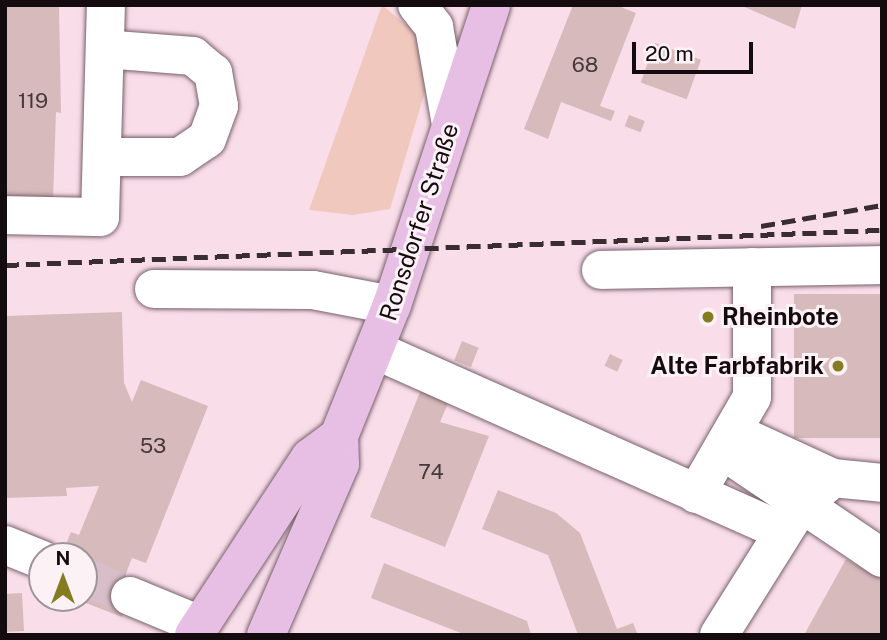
<!DOCTYPE html>
<meta charset="utf-8">
<style>
body{margin:0}
#map{position:relative;width:887px;height:640px;overflow:hidden;background:#f9deea;font-family:"Public Sans",sans-serif}
div>[style]{position:absolute}
.green>*{inset:0;background:#f0c8bd}
.building>*{inset:0;background:#d7babc;transform-origin:0 0}
.minor-tunnel>*{height:38px;margin-top:-19px;transform-origin:0;background:repeating-linear-gradient(90deg,#d7bec9 0 38px,transparent 0 57px)}
.roads{filter:drop-shadow(0 0 2px #78616b) drop-shadow(0 0 2px #78616b)}
.minor>*{height:38px;margin:-19px;padding:0 19px;transform-origin:19px;border-radius:19px;background:#fff}
.major>*{height:38px;margin:-19px;padding:0 19px;transform-origin:19px;border-radius:19px;background:#e7bfe5}
.rail>*{height:5px;margin-top:-2.5px;transform-origin:0;background:repeating-linear-gradient(90deg,#392d32 0 14px,transparent 0 21px)}
.dots>*{width:19px;height:19px;translate:-50% -50%;box-sizing:border-box;border:4px solid #fcf1f5;border-radius:50%}
span{translate:-50% -50%;white-space:nowrap;text-align:center;line-height:1.15;-webkit-text-stroke:6px #fcf1f5;paint-order:stroke}
.number-label{font-size:21px;color:#45373a}
.number-label span{-webkit-text-stroke-width:0}
.street-label{font-size:24px;color:#140b0f}
.poi-label{font-size:24px;color:#140b0f;font-weight:700}
.left{translate:0 -50%;text-align:left}
.right{translate:-100% -50%;text-align:right}
.frame{position:absolute;inset:0;border:7px solid #140b0f;pointer-events:none}
.north{position:absolute;left:28px;top:542px;width:70px;height:70px;box-sizing:border-box;background:#fcf1f5;border:2px solid #9f9599;border-radius:50%;rotate:0deg;font-size:19px;font-weight:700;line-height:28px;text-align:center;color:#140b0f}
.north::after{content:'';display:block;margin:auto;width:24px;height:32px;background:#857b21;clip-path:polygon(50% 0,100% 100%,50% 72%,0 100%)}
.scale{position:absolute;left:632px;top:42px;width:121px;height:32px;box-sizing:border-box;border:4px solid #140b0f;border-top:0;padding-left:9px;font-size:21px;line-height:24px;white-space:nowrap;color:#140b0f;-webkit-text-stroke:5px #fcf1f5;paint-order:stroke}
</style>
<div id="map">
<div class="green">
<div style="clip-path:polygon(382px 5px,415px 32px,429px 78px,390px 209px,353px 215px,309px 210px)"></div>
</div>
<div class="building">
<div style="clip-path:polygon(5px 5px,59px 5px,61px 113px,56px 112px,53px 200px,5px 199px)"></div>
<div style="clip-path:polygon(573px 5px,616px 5px,636px 13px,600px 106px,615px 111px,611px 121px,561px 102px,548px 139px,524px 129px)"></div>
<div style="clip-path:polygon(740px 5px,802px 5px,795px 29px)"></div>
<div style="left:655px;top:43px;width:49px;height:42px;rotate:20deg"></div>
<div style="left:629px;top:115px;width:17px;height:12px;rotate:21deg"></div>
<div style="left:882px;top:294px;width:144px;height:88px;rotate:90deg"></div>
<div style="clip-path:polygon(122px 312px,124px 383px,132px 402px,141px 380px,208px 406px,146px 563px,132px 558px,125px 576px,136px 580px,122px 617px,73px 598px,84px 598px,84px 556px,61px 556px,71px 532px,79px 535px,99px 486px,66px 488px,67px 496px,5px 498px,5px 316px)"></div>
<div style="left:462px;top:341px;width:18px;height:21px;rotate:22deg"></div>
<div style="left:610px;top:354px;width:14px;height:13px;rotate:25deg"></div>
<div style="clip-path:polygon(424px 382px,452px 394px,440px 422px,489px 436px,445px 547px,370px 517px)"></div>
<div style="clip-path:polygon(498px 490px,556px 513px,580px 533px,617px 629px,633px 623px,638px 635px,578px 635px,548px 555px,482px 529px)"></div>
<div style="clip-path:polygon(846px 559px,882px 579px,882px 635px,804px 635px)"></div>
<div style="clip-path:polygon(384px 563px,527px 621px,531px 635px,466px 635px,371px 598px)"></div>
<div style="left:22px;top:593px;width:38px;height:17px;rotate:87deg"></div>
</div>
<div class="minor-tunnel">
<div style="left:84px;top:577px;width:50px;rotate:22.4deg"></div>
</div>
<div class="roads">
<div class="minor">
<div style="left:417px;top:5px;width:28px;rotate:52deg"></div>
<div style="left:434px;top:27px;width:98px;rotate:80.1deg"></div>
<div style="left:102px;top:157px;width:78px"></div>
<div style="left:180px;top:157px;width:32px;rotate:-34deg"></div>
<div style="left:207px;top:139px;width:35px;rotate:-70deg"></div>
<div style="left:219px;top:106px;width:34px;rotate:-100deg"></div>
<div style="left:213px;top:73px;width:26px;rotate:-140deg"></div>
<div style="left:193px;top:56px;width:88px;rotate:-175.5deg"></div>
<div style="left:5px;top:215px;width:95px;rotate:1.2deg"></div>
<div style="left:100px;top:217px;width:212px;rotate:-88.4deg"></div>
<div style="left:601px;top:270px;width:281px;rotate:-1deg"></div>
<div style="left:154px;top:289px;width:159px;rotate:0.4deg"></div>
<div style="left:313px;top:290px;width:80px;rotate:10.8deg"></div>
<div style="left:375px;top:350px;width:445px;rotate:24deg"></div>
<div style="left:733px;top:432px;width:110px;rotate:24.7deg"></div>
<div style="left:833px;top:478px;width:49px;rotate:5.8deg"></div>
<div style="left:722px;top:450px;width:193px;rotate:34deg"></div>
<div style="left:696px;top:494px;width:112px;rotate:-60deg"></div>
<div style="left:752px;top:397px;width:130px;rotate:-90deg"></div>
<div style="left:5px;top:545px;width:40px;rotate:22deg"></div>
<div style="left:130px;top:596px;width:76px;rotate:22.5deg"></div>
<div style="left:719px;top:635px;width:152px;rotate:-57.9deg"></div>
<div style="left:800px;top:506px;width:43px;rotate:-40.3deg"></div>
</div>
<div class="major">
<div style="left:194px;top:635px;width:212px;rotate:-56.8deg"></div>
<div style="left:310px;top:458px;width:36px;rotate:-37deg"></div>
<div style="left:266px;top:635px;width:186px;rotate:-66.6deg"></div>
<div style="left:340px;top:464px;width:28px;rotate:-92deg"></div>
<div style="left:339px;top:436px;width:141px;rotate:-68deg"></div>
<div style="left:392px;top:305px;width:316px;rotate:-71.7deg"></div>
</div>
</div>
<div class="rail">
<div style="left:761px;top:226px;width:123px;rotate:-9.8deg"></div>
<div style="left:5px;top:265px;width:878px;rotate:-2.29deg"></div>
</div>
<div class="dots">
<div style="left:708px;top:317px;background:#857b21"></div>
<div style="left:838px;top:366px;background:#857b21"></div>
</div>
<div class="number-label">
<span style="left:585px;top:65px">68</span>
<span style="left:33px;top:101px">119</span>
<span style="left:153px;top:446px">53</span>
<span style="left:431px;top:472px">74</span>
</div>
<div class="street-label">
<span style="left:419px;top:222px;rotate:-72deg">Ronsdorfer Straße</span>
</div>
<div class="poi-label">
<span class="left" style="left:722px;top:317px">Rheinbote</span>
<span class="right" style="left:824px;top:366px">Alte Farbfabrik</span>
</div>
<div class="frame"></div>
<div class="north">N</div>
<div class="scale">20 m</div>
</div>
